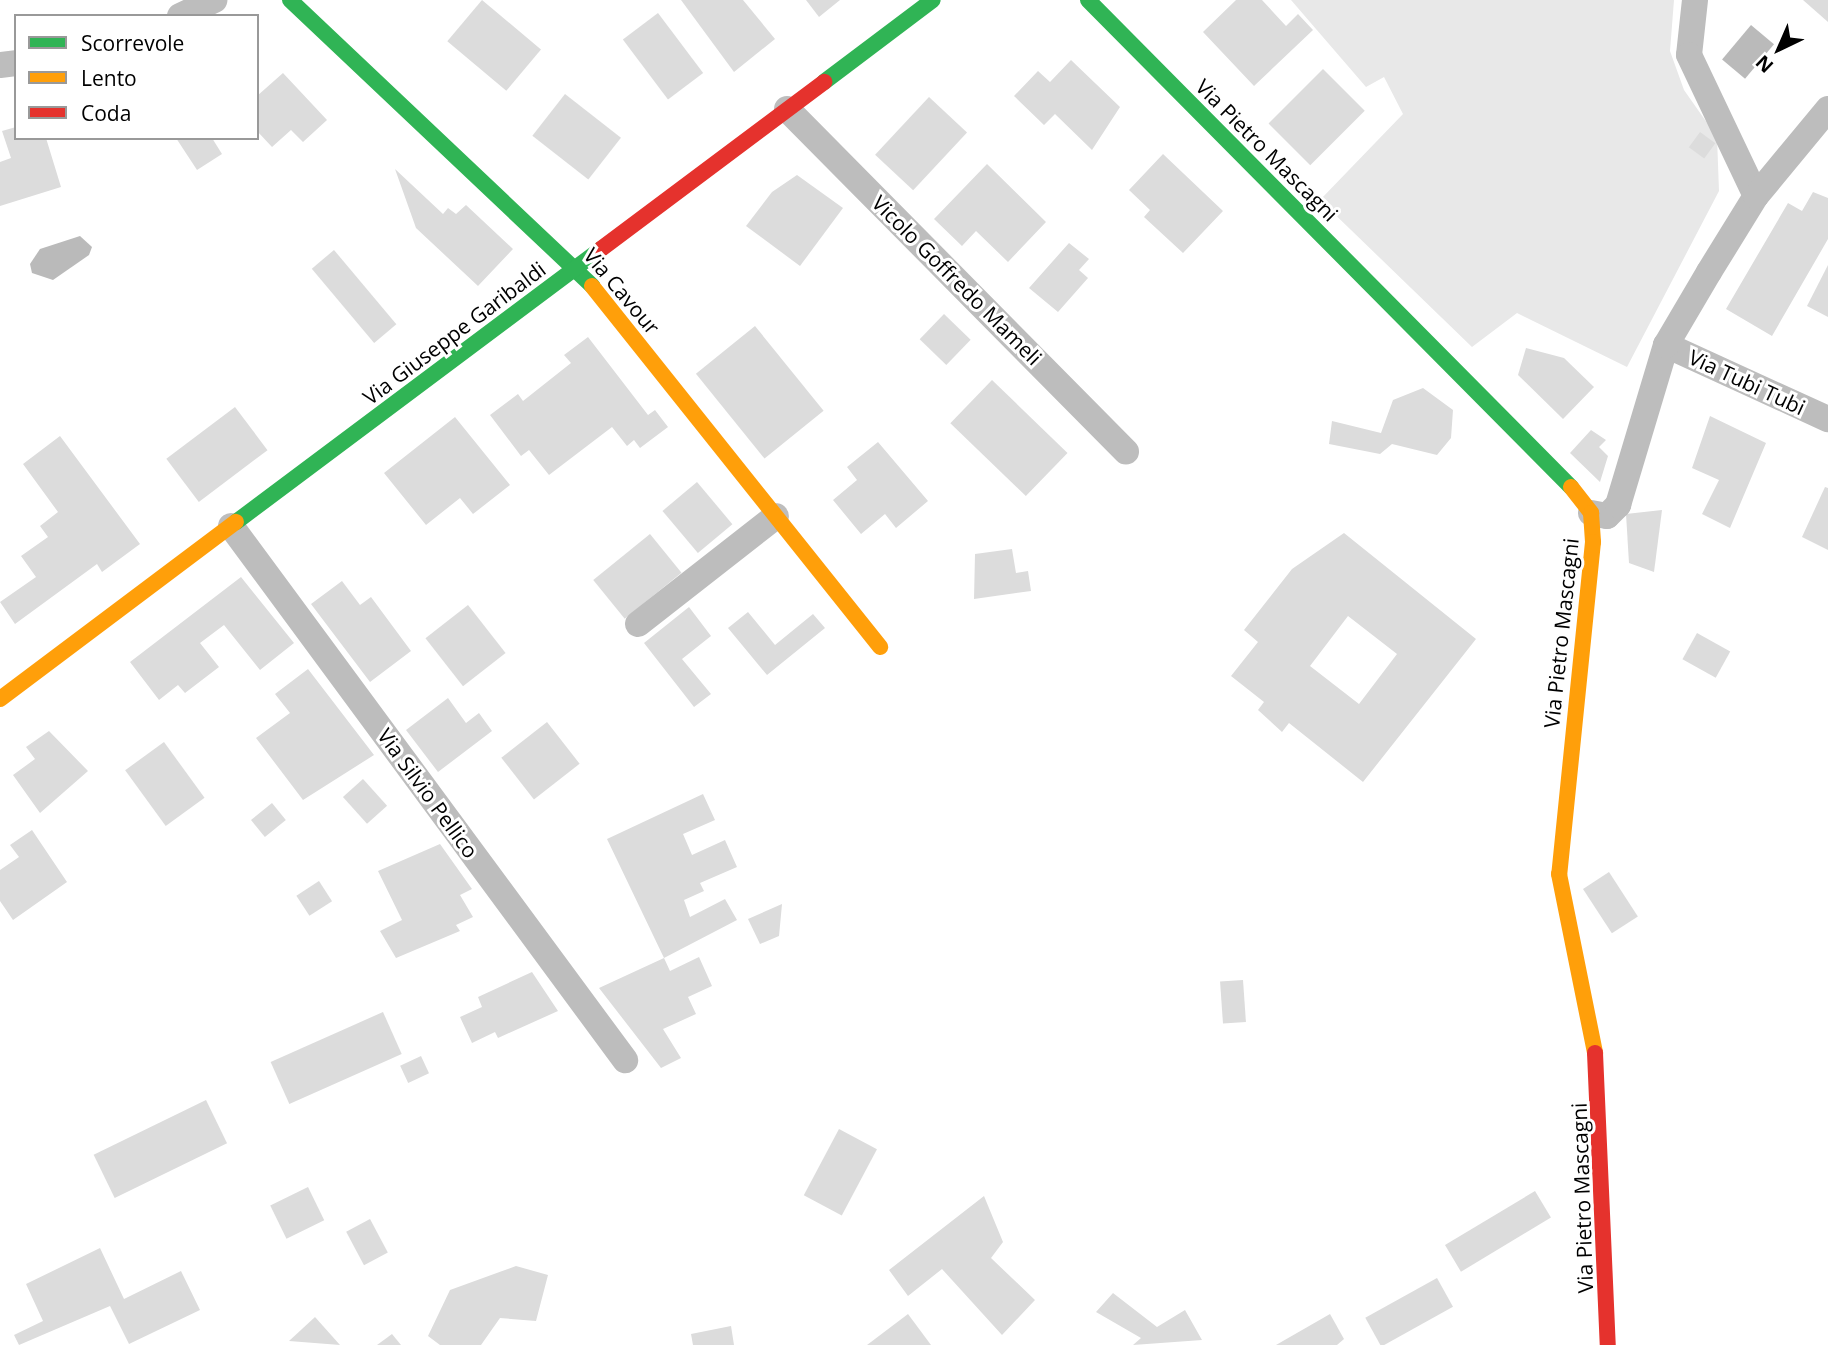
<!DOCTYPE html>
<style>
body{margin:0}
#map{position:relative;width:1828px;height:1345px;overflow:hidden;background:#fff;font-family:"Open Sans",sans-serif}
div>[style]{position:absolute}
.green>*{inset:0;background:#e8e8e8}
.water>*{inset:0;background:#bababa;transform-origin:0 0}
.building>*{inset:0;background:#dcdcdc;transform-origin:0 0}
.street>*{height:26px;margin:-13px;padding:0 13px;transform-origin:13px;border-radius:13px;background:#bdbdbd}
.fast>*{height:16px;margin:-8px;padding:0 8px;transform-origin:8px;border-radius:8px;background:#30b455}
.slow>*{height:16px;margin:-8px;padding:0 8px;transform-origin:8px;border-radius:8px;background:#ff9f0a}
.jam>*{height:16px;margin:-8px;padding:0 8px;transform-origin:8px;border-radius:8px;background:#e5322d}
span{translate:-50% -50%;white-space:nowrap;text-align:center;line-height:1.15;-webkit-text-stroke:6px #fff;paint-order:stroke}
.street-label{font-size:21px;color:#000}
.legend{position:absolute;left:14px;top:14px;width:245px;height:126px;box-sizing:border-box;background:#fff;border:2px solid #999;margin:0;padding:9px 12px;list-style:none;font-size:21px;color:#000}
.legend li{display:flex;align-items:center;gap:14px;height:35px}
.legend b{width:35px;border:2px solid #999}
.north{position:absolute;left:1744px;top:14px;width:70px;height:70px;-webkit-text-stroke:5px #fff;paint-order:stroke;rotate:224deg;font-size:19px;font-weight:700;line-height:28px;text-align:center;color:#000}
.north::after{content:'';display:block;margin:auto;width:24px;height:32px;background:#000;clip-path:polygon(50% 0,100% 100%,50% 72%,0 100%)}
</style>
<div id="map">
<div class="green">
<div style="clip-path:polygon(1291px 0,1674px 0,1670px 51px,1684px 90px,1717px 137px,1719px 191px,1627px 367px,1517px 313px,1472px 347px,1320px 200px,1403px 114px,1384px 77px,1366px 87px)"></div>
</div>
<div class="water">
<div style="left:1751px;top:25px;width:30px;height:45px;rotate:40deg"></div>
<div style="clip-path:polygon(80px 236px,92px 247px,89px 255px,53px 280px,32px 273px,30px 264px,40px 249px)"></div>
</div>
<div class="building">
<div style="left:482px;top:0;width:77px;height:54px;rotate:40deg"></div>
<div style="clip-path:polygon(681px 0,743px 0,775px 39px,734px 72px)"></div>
<div style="clip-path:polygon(806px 0,840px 0,819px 17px)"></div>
<div style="clip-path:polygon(1236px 0,1262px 0,1286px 26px,1298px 14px,1313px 30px,1254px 86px,1203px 32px)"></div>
<div style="clip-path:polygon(1803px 0,1828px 0,1828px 22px)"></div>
<div style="left:658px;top:13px;width:75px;height:44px;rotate:53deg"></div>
<div style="clip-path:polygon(1071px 60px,1120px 107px,1092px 150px,1055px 114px,1044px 125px,1014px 96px,1038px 71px,1050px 82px)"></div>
<div style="left:1323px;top:69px;width:59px;height:77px;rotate:45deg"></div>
<div style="clip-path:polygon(283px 73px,327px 120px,303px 142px,291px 130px,272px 147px,257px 131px,257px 96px)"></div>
<div style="left:565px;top:94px;width:71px;height:53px;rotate:38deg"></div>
<div style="left:929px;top:97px;width:52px;height:79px;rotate:43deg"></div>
<div style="clip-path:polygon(16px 127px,16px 138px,46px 138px,61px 187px,0 206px,0 162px,11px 158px,2px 131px)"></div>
<div style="left:1700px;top:132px;width:19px;height:19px;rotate:36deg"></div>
<div style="clip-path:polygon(176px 138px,212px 138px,222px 154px,197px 170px)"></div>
<div style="clip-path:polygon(1163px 154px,1223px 211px,1183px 253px,1144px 217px,1150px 210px,1129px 190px)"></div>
<div style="clip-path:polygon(987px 164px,1046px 222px,1008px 262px,976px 231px,962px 246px,934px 219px)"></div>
<div style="clip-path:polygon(395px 169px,443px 214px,448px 208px,456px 214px,466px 205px,513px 249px,478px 286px,416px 228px)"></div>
<div style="clip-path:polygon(797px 175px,843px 208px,800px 266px,746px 226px,772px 192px)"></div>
<div style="clip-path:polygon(1813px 192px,1828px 198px,1828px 239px,1772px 336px,1726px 309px,1788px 203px,1802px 211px)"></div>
<div style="clip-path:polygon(1069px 243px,1089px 259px,1079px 270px,1088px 278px,1058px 312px,1029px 288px)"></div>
<div style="left:334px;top:250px;width:97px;height:29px;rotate:50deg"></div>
<div style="clip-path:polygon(1828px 265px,1828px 317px,1807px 306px)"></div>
<div style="left:944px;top:314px;width:37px;height:35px;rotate:44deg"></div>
<div style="left:755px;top:326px;width:109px;height:76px;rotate:51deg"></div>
<div style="clip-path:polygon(588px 337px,648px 415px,655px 410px,668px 427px,640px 448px,634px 440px,627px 446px,612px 427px,549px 475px,529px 450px,521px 456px,490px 415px,518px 394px,523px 401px,571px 363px,564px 355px)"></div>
<div style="clip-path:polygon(1526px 348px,1564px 358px,1594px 387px,1563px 419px,1518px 375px)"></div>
<div style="left:992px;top:380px;width:105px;height:60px;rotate:44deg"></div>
<div style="clip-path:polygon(1423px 388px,1453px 410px,1451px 438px,1437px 455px,1392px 444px,1380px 454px,1329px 444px,1332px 421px,1381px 433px,1393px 400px)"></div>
<div style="left:235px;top:407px;width:54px;height:86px;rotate:53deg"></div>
<div style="clip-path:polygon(1710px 416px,1766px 443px,1730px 528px,1702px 514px,1719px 480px,1692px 468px)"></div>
<div style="clip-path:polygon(455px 417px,510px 485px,473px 514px,460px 498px,426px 525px,384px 473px)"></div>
<div style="clip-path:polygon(1591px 430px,1606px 440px,1599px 447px,1608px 456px,1600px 482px,1570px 453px)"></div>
<div style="clip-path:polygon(60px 436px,140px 544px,102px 572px,97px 564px,15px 624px,0 602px,36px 577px,21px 556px,48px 537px,40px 526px,58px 512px,23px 464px)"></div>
<div style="clip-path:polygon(878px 442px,928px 501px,896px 528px,885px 514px,861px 534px,833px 500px,857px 480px,847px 467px)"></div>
<div style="left:697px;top:482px;width:55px;height:45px;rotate:50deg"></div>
<div style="clip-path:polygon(1825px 487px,1828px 488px,1828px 550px,1802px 537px)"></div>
<div style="clip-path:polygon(1662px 510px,1654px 572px,1629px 563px,1626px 514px)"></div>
<div style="clip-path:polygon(evenodd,1344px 533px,1476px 639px,1363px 782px,1289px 723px,1282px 732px,1258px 710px,1264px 702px,1231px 676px,1258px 642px,1244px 630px,1292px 569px,1344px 533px,1348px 616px,1397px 654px,1359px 704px,1310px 666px,1348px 616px)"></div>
<div style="left:650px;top:534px;width:50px;height:73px;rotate:51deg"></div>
<div style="clip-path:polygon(1012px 549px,1016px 573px,1028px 571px,1031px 591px,974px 599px,975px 554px)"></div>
<div style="clip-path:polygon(241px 577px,294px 643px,260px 670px,224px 625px,200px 643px,219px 667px,185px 693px,178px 685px,159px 700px,130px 662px)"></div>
<div style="clip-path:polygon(342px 581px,360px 605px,371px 597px,411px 651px,370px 682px,311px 604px)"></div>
<div style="left:468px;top:605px;width:61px;height:54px;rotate:52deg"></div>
<div style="clip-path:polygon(689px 607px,711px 636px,682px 659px,711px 694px,694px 707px,644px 643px)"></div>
<div style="clip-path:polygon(748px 612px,775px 645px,813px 614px,825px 628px,767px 675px,728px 628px)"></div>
<div style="left:1697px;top:633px;width:38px;height:30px;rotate:29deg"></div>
<div style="clip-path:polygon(308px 669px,374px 755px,303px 800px,256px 738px,290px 713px,275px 694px)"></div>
<div style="clip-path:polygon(448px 698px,466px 723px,479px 713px,492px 731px,438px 772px,406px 730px)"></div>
<div style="left:547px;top:722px;width:53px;height:58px;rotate:52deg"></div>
<div style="clip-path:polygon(49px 731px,88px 771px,40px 813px,13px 775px,35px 759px,26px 747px)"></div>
<div style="left:164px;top:742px;width:69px;height:48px;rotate:54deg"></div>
<div style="left:363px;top:779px;width:36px;height:27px;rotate:48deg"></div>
<div style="clip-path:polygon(703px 794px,715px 820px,683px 834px,692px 855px,725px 840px,737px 867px,700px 883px,704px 891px,684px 900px,690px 917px,725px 899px,737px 920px,664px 958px,607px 839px)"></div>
<div style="left:272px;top:803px;width:22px;height:27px;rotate:51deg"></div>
<div style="clip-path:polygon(32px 830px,67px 882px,13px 920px,0 901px,0 870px,19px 857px,10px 845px)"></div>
<div style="clip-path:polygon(440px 844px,472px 889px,460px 895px,473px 917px,456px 925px,460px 931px,396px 958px,380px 931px,402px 920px,378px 871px)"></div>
<div style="left:1609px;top:872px;width:53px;height:31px;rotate:57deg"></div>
<div style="left:319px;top:881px;width:24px;height:27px;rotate:57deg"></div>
<div style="clip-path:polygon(782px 904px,779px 936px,760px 944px,748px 919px)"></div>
<div style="clip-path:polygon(699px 957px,712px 986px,688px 997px,696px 1014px,663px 1029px,681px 1058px,661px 1068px,599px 988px,664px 958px,670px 971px)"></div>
<div style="clip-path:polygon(532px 972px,558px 1011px,498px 1038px,495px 1032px,472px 1043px,460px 1017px,482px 1007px,478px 997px)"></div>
<div style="left:1243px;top:980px;width:42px;height:23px;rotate:86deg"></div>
<div style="left:383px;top:1012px;width:46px;height:123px;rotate:66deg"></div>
<div style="left:421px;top:1056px;width:19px;height:23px;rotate:65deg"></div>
<div style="left:206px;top:1100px;width:48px;height:125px;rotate:64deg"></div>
<div style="left:839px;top:1129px;width:43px;height:75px;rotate:28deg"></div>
<div style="left:308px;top:1187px;width:37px;height:42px;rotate:64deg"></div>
<div style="left:1535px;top:1191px;width:31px;height:105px;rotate:59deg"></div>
<div style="clip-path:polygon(984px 1196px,1003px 1242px,991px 1258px,1035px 1300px,1002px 1335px,942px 1269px,908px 1296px,889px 1270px)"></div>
<div style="left:370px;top:1219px;width:38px;height:27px;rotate:62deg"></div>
<div style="clip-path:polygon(100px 1248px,124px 1299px,181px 1271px,200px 1310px,129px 1344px,110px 1306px,19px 1345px,14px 1335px,43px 1321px,26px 1284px)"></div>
<div style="clip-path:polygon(516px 1266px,548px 1275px,536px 1321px,500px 1318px,481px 1345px,440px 1345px,428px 1336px,450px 1290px)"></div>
<div style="left:1437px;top:1278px;width:33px;height:82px;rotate:61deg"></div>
<div style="clip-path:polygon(1113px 1293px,1157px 1327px,1185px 1310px,1202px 1340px,1133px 1345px,1141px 1338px,1096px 1312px)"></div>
<div style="clip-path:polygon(908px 1314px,931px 1345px,867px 1345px)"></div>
<div style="clip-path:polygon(1330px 1314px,1344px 1339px,1337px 1345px,1276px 1345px)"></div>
<div style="clip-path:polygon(315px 1317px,340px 1345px,289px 1341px)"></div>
<div style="clip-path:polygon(731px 1326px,734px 1345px,693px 1345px,691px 1334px)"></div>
<div style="clip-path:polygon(392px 1334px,401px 1345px,377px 1345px)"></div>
</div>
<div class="street">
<div style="left:1695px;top:0;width:55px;rotate:96.2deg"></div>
<div style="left:1689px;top:55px;width:156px;rotate:64.6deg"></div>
<div style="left:180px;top:16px;width:38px;rotate:-25deg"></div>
<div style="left:0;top:65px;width:16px;rotate:-7deg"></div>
<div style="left:787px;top:109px;width:482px;rotate:45.3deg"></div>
<div style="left:1666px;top:345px;width:178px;rotate:24.6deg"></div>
<div style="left:1591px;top:513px;width:16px;rotate:11deg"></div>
<div style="left:1607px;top:516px;width:16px;rotate:-45deg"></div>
<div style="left:1618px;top:505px;width:167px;rotate:-73.3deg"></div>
<div style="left:1666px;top:345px;width:85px;rotate:-59.5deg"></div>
<div style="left:1709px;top:272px;width:89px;rotate:-58.3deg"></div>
<div style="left:1756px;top:196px;width:113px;rotate:-50.4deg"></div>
<div style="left:231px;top:526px;width:664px;rotate:53.58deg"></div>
<div style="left:638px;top:624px;width:175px;rotate:-38deg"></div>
</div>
<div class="fast">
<div style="left:290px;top:0;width:416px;rotate:43.4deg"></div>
<div style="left:1088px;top:0;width:686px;rotate:45.24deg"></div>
<div style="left:824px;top:82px;width:136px;rotate:-37deg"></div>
<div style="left:236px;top:522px;width:456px;rotate:-36.8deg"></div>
</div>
<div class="slow">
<div style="left:592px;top:286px;width:462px;rotate:51.4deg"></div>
<div style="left:1571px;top:487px;width:33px;rotate:52deg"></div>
<div style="left:1591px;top:513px;width:29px;rotate:86deg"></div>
<div style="left:1593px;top:542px;width:334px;rotate:95.8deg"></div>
<div style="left:1559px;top:874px;width:183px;rotate:78.6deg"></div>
<div style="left:0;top:699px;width:295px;rotate:-36.9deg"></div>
</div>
<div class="jam">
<div style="left:601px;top:249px;width:279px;rotate:-36.8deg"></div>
<div style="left:1595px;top:1053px;width:292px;rotate:87.5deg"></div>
</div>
<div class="street-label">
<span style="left:1267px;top:150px;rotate:45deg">Via Pietro Mascagni</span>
<span style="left:957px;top:280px;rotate:45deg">Vicolo Goffredo Mameli</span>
<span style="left:622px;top:291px;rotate:50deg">Via Cavour</span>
<span style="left:454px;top:333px;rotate:-37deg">Via Giuseppe Garibaldi</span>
<span style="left:1747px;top:382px;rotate:25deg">Via Tubi Tubi</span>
<span style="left:1561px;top:633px;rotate:-84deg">Via Pietro Mascagni</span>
<span style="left:428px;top:793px;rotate:54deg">Via Silvio Pellico</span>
<span style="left:1582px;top:1198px;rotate:-92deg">Via Pietro Mascagni</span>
</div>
<ul class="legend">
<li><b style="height:9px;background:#30b455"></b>Scorrevole</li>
<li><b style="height:9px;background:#ff9f0a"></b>Lento</li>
<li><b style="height:9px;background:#e5322d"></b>Coda</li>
</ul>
<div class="north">N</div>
</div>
